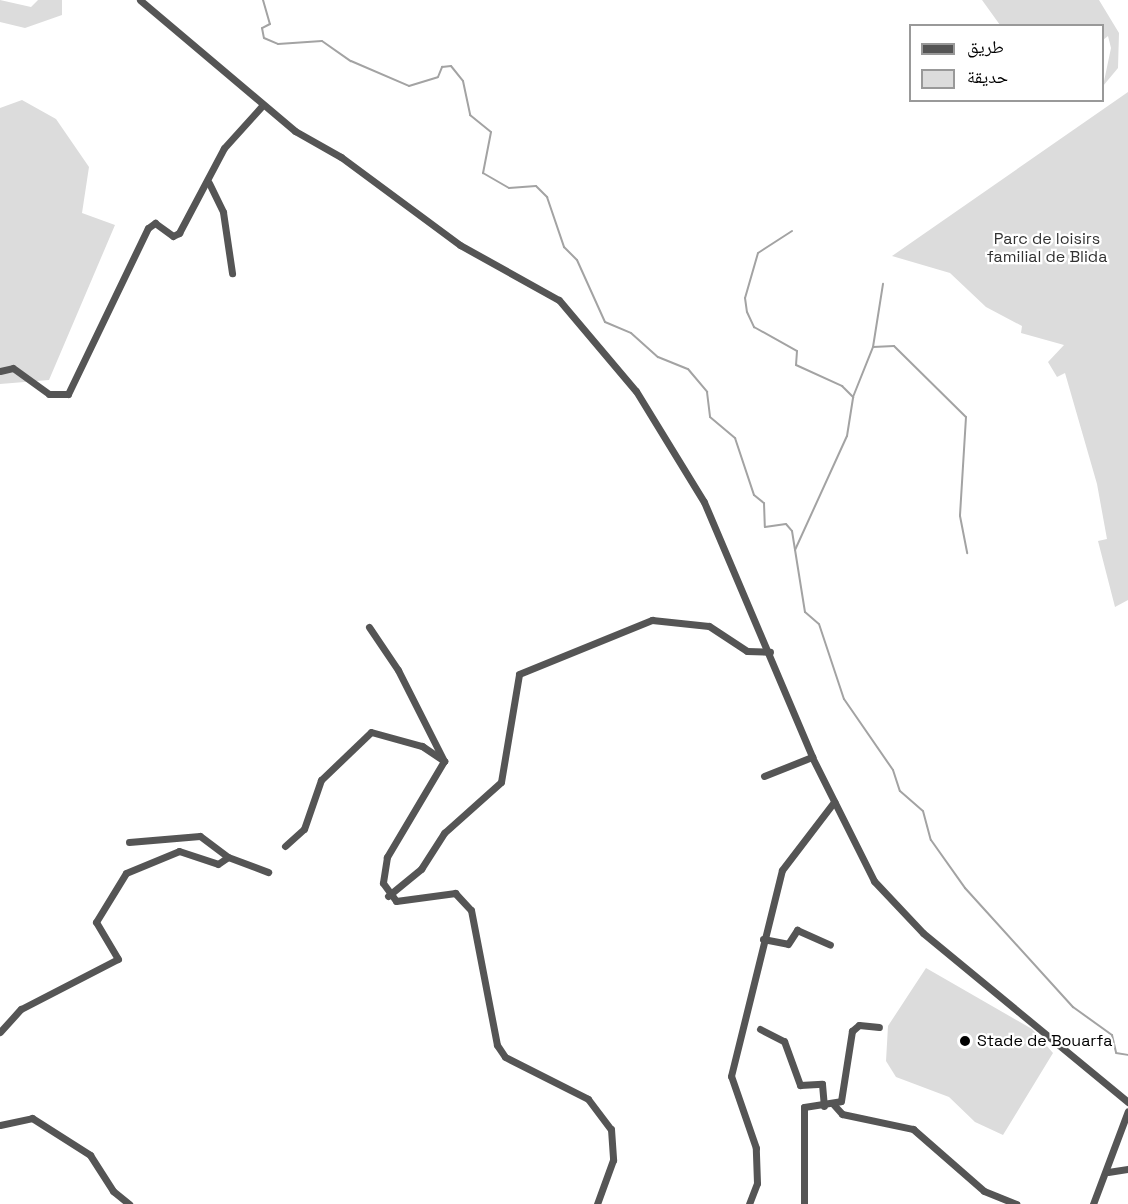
<!DOCTYPE html>
<meta charset="utf-8">
<style>
body{margin:0}
#map{position:relative;width:1128px;height:1204px;overflow:hidden;background:#fff;font-family:"Space Grotesk","Noto Naskh Arabic",sans-serif}
div>[style]{position:absolute}
.green>*{inset:0;background:#dcdcdc}
.stream>*{height:2px;margin:-1px;padding:0 1px;transform-origin:1px;border-radius:1px;background:#a3a3a3}
.minor>*{height:7px;margin:-3.5px;padding:0 3.5px;transform-origin:3.5px;border-radius:3.5px;background:#555}
.dots>*{width:16px;height:16px;translate:-50% -50%;box-sizing:border-box;border:3px solid #fff;border-radius:50%}
span{translate:-50% -50%;white-space:nowrap;text-align:center;line-height:1.15;-webkit-text-stroke:4.5px #fff;paint-order:stroke}
.park-label{font-size:16px;color:#333}
.poi-label{font-size:16px;color:#000}
.left{translate:0 -50%;text-align:left}
.legend{position:absolute;left:909px;top:24px;width:195px;height:78px;box-sizing:border-box;background:#fff;border:2px solid #999;margin:0;padding:8px 10px;list-style:none;font-size:18px;color:#000}
.legend li{display:flex;align-items:center;gap:12px;height:30px}
.legend b{width:30px;border:2px solid #999}
</style>
<div id="map">
<div class="green">
<div style="clip-path:polygon(0 0,31px 7px,38px 0,62px 0,62px 15px,25px 28px,0 22px)"></div>
<div style="clip-path:polygon(982px 0,1099px 0,1119px 33px,1118px 68px,1103px 86px,1111px 48px,1108px 36px,1103px 40px,1102px 26px,1000px 25px)"></div>
<div style="clip-path:polygon(1128px 92px,1128px 600px,1115px 607px,1098px 541px,1107px 539px,1097px 484px,1065px 373px,1057px 377px,1048px 362px,1064px 345px,1021px 333px,1022px 326px,986px 307px,950px 273px,892px 256px)"></div>
<div style="clip-path:polygon(22px 100px,56px 119px,89px 167px,82px 213px,115px 225px,49px 380px,0 384px,0 108px)"></div>
<div style="clip-path:polygon(926px 968px,1032px 1029px,1053px 1053px,1003px 1135px,975px 1122px,949px 1097px,896px 1077px,886px 1061px,888px 1026px)"></div>
</div>
<div class="stream">
<div style="left:263px;top:0;width:25px;rotate:74deg"></div>
<div style="left:270px;top:24px;width:9px;rotate:153deg"></div>
<div style="left:262px;top:28px;width:10px;rotate:79deg"></div>
<div style="left:264px;top:38px;width:15px;rotate:23deg"></div>
<div style="left:278px;top:44px;width:44px;rotate:-3.9deg"></div>
<div style="left:322px;top:41px;width:35px;rotate:35deg"></div>
<div style="left:351px;top:61px;width:63px;rotate:23.3deg"></div>
<div style="left:409px;top:86px;width:30px;rotate:-17deg"></div>
<div style="left:438px;top:77px;width:11px;rotate:-68deg"></div>
<div style="left:442px;top:67px;width:9px;rotate:-6deg"></div>
<div style="left:451px;top:66px;width:19px;rotate:51deg"></div>
<div style="left:463px;top:81px;width:35px;rotate:78deg"></div>
<div style="left:470px;top:115px;width:27px;rotate:39deg"></div>
<div style="left:491px;top:132px;width:42px;rotate:101deg"></div>
<div style="left:483px;top:173px;width:30px;rotate:30deg"></div>
<div style="left:509px;top:188px;width:27px;rotate:-4deg"></div>
<div style="left:536px;top:186px;width:16px;rotate:45deg"></div>
<div style="left:547px;top:197px;width:53px;rotate:71.2deg"></div>
<div style="left:564px;top:247px;width:18px;rotate:45deg"></div>
<div style="left:577px;top:260px;width:68px;rotate:65.7deg"></div>
<div style="left:605px;top:322px;width:28px;rotate:23deg"></div>
<div style="left:631px;top:333px;width:36px;rotate:42deg"></div>
<div style="left:658px;top:357px;width:32px;rotate:22deg"></div>
<div style="left:688px;top:369px;width:30px;rotate:50deg"></div>
<div style="left:707px;top:392px;width:25px;rotate:83deg"></div>
<div style="left:710px;top:417px;width:33px;rotate:40deg"></div>
<div style="left:735px;top:438px;width:60px;rotate:71.6deg"></div>
<div style="left:754px;top:495px;width:13px;rotate:39deg"></div>
<div style="left:764px;top:503px;width:24px;rotate:88deg"></div>
<div style="left:765px;top:527px;width:21px;rotate:-8deg"></div>
<div style="left:786px;top:524px;width:9px;rotate:49deg"></div>
<div style="left:792px;top:531px;width:82px;rotate:80.9deg"></div>
<div style="left:805px;top:612px;width:18px;rotate:41deg"></div>
<div style="left:819px;top:624px;width:79px;rotate:71.6deg"></div>
<div style="left:844px;top:699px;width:86px;rotate:55.4deg"></div>
<div style="left:893px;top:770px;width:22px;rotate:72deg"></div>
<div style="left:900px;top:791px;width:30px;rotate:41deg"></div>
<div style="left:923px;top:811px;width:30px;rotate:75deg"></div>
<div style="left:931px;top:840px;width:59px;rotate:54.7deg"></div>
<div style="left:965px;top:888px;width:161px;rotate:47.8deg"></div>
<div style="left:1073px;top:1007px;width:48px;rotate:35.7deg"></div>
<div style="left:1112px;top:1035px;width:18px;rotate:77deg"></div>
<div style="left:1116px;top:1053px;width:12px;rotate:9deg"></div>
<div style="left:792px;top:231px;width:40px;rotate:147.1deg"></div>
<div style="left:758px;top:253px;width:47px;rotate:106.1deg"></div>
<div style="left:745px;top:298px;width:14px;rotate:82deg"></div>
<div style="left:747px;top:312px;width:17px;rotate:65deg"></div>
<div style="left:754px;top:327px;width:49px;rotate:29.2deg"></div>
<div style="left:797px;top:351px;width:14px;rotate:94deg"></div>
<div style="left:796px;top:365px;width:51px;rotate:24.5deg"></div>
<div style="left:842px;top:386px;width:16px;rotate:45deg"></div>
<div style="left:873px;top:347px;width:21px;rotate:-3deg"></div>
<div style="left:894px;top:346px;width:101px;rotate:44.6deg"></div>
<div style="left:966px;top:417px;width:99px;rotate:93.5deg"></div>
<div style="left:960px;top:516px;width:38px;rotate:79deg"></div>
<div style="left:795px;top:550px;width:125px;rotate:-65.5deg"></div>
<div style="left:847px;top:436px;width:39px;rotate:-81deg"></div>
<div style="left:853px;top:397px;width:54px;rotate:-68.2deg"></div>
<div style="left:873px;top:347px;width:64px;rotate:-81deg"></div>
</div>
<div class="minor">
<div style="left:140px;top:0;width:203px;rotate:40.2deg"></div>
<div style="left:295px;top:131px;width:53px;rotate:29.5deg"></div>
<div style="left:341px;top:157px;width:148px;rotate:36.5deg"></div>
<div style="left:460px;top:245px;width:113px;rotate:29.1deg"></div>
<div style="left:559px;top:300px;width:119px;rotate:49.8deg"></div>
<div style="left:636px;top:391px;width:130px;rotate:58.5deg"></div>
<div style="left:704px;top:502px;width:277px;rotate:67deg"></div>
<div style="left:812px;top:757px;width:139px;rotate:63.4deg"></div>
<div style="left:874px;top:881px;width:71px;rotate:46.7deg"></div>
<div style="left:923px;top:933px;width:266px;rotate:39.5deg"></div>
<div style="left:209px;top:183px;width:32px;rotate:64deg"></div>
<div style="left:223px;top:212px;width:62px;rotate:81.6deg"></div>
<div style="left:0;top:371px;width:13px;rotate:-13deg"></div>
<div style="left:13px;top:368px;width:44px;rotate:35.8deg"></div>
<div style="left:49px;top:394px;width:19px"></div>
<div style="left:68px;top:394px;width:184px;rotate:-64.3deg"></div>
<div style="left:148px;top:228px;width:9px;rotate:-36deg"></div>
<div style="left:155px;top:223px;width:22px;rotate:36deg"></div>
<div style="left:173px;top:236px;width:7px;rotate:-27deg"></div>
<div style="left:179px;top:233px;width:96px;rotate:-62.1deg"></div>
<div style="left:224px;top:148px;width:57px;rotate:-47.9deg"></div>
<div style="left:369px;top:627px;width:52px;rotate:56deg"></div>
<div style="left:398px;top:670px;width:102px;rotate:63.2deg"></div>
<div style="left:444px;top:761px;width:112px;rotate:120.7deg"></div>
<div style="left:387px;top:857px;width:26px;rotate:99deg"></div>
<div style="left:383px;top:883px;width:22px;rotate:54deg"></div>
<div style="left:396px;top:901px;width:60px;rotate:-7.7deg"></div>
<div style="left:455px;top:893px;width:23px;rotate:47deg"></div>
<div style="left:471px;top:910px;width:137px;rotate:79.1deg"></div>
<div style="left:497px;top:1045px;width:14px;rotate:56deg"></div>
<div style="left:505px;top:1057px;width:93px;rotate:26.8deg"></div>
<div style="left:588px;top:1099px;width:38px;rotate:53deg"></div>
<div style="left:611px;top:1129px;width:31px;rotate:86deg"></div>
<div style="left:613px;top:1160px;width:47px;rotate:110deg"></div>
<div style="left:764px;top:776px;width:52px;rotate:-21.6deg"></div>
<div style="left:129px;top:842px;width:71px;rotate:-4.8deg"></div>
<div style="left:200px;top:836px;width:35px;rotate:37deg"></div>
<div style="left:228px;top:857px;width:43px;rotate:20.6deg"></div>
<div style="left:285px;top:846px;width:25px;rotate:-42deg"></div>
<div style="left:304px;top:829px;width:52px;rotate:-70.9deg"></div>
<div style="left:321px;top:780px;width:69px;rotate:-43.8deg"></div>
<div style="left:371px;top:732px;width:53px;rotate:15.4deg"></div>
<div style="left:422px;top:746px;width:27px;rotate:34deg"></div>
<div style="left:388px;top:896px;width:43px;rotate:-39.3deg"></div>
<div style="left:421px;top:869px;width:43px;rotate:-57.4deg"></div>
<div style="left:444px;top:833px;width:76px;rotate:-41.8deg"></div>
<div style="left:501px;top:782px;width:109px;rotate:-80.5deg"></div>
<div style="left:519px;top:674px;width:144px;rotate:-22.1deg"></div>
<div style="left:652px;top:620px;width:57px;rotate:6deg"></div>
<div style="left:709px;top:626px;width:45px;rotate:33.3deg"></div>
<div style="left:747px;top:651px;width:23px;rotate:2deg"></div>
<div style="left:763px;top:939px;width:25px;rotate:11deg"></div>
<div style="left:788px;top:944px;width:17px;rotate:-57deg"></div>
<div style="left:797px;top:930px;width:36px;rotate:24deg"></div>
<div style="left:760px;top:1029px;width:27px;rotate:27deg"></div>
<div style="left:784px;top:1041px;width:47px;rotate:70deg"></div>
<div style="left:800px;top:1085px;width:22px;rotate:-3deg"></div>
<div style="left:822px;top:1084px;width:22px;rotate:85deg"></div>
<div style="left:0;top:1032px;width:31px;rotate:-48deg"></div>
<div style="left:21px;top:1009px;width:109px;rotate:-27.3deg"></div>
<div style="left:118px;top:959px;width:43px;rotate:-120.7deg"></div>
<div style="left:96px;top:922px;width:57px;rotate:-58.5deg"></div>
<div style="left:126px;top:873px;width:57px;rotate:-22.5deg"></div>
<div style="left:179px;top:851px;width:41px;rotate:18.4deg"></div>
<div style="left:218px;top:864px;width:12px;rotate:-35deg"></div>
<div style="left:834px;top:1105px;width:12px;rotate:48deg"></div>
<div style="left:842px;top:1114px;width:73px;rotate:11.9deg"></div>
<div style="left:913px;top:1129px;width:94px;rotate:41.1deg"></div>
<div style="left:984px;top:1191px;width:35px;rotate:22deg"></div>
<div style="left:0;top:1125px;width:33px;rotate:-12deg"></div>
<div style="left:32px;top:1118px;width:69px;rotate:32.5deg"></div>
<div style="left:90px;top:1155px;width:43px;rotate:57.4deg"></div>
<div style="left:113px;top:1191px;width:21px;rotate:39deg"></div>
<div style="left:1108px;top:1172px;width:20px;rotate:-9deg"></div>
<div style="left:749px;top:1204px;width:22px;rotate:-69deg"></div>
<div style="left:757px;top:1183px;width:35px;rotate:-92deg"></div>
<div style="left:756px;top:1148px;width:76px;rotate:-109.1deg"></div>
<div style="left:731px;top:1076px;width:212px;rotate:-76.1deg"></div>
<div style="left:782px;top:870px;width:86px;rotate:-52.6deg"></div>
<div style="left:804px;top:1204px;width:97px;rotate:-90deg"></div>
<div style="left:804px;top:1107px;width:37px;rotate:-9deg"></div>
<div style="left:841px;top:1101px;width:71px;rotate:-81.1deg"></div>
<div style="left:852px;top:1031px;width:9px;rotate:-41deg"></div>
<div style="left:859px;top:1025px;width:20px;rotate:6deg"></div>
<div style="left:1093px;top:1204px;width:99px;rotate:-69.4deg"></div>
</div>
<div class="dots">
<div style="left:965px;top:1041px;background:#000"></div>
</div>
<div class="park-label">
<span style="left:1047px;top:248px">Parc de loisirs<br>familial de Blida</span>
</div>
<div class="poi-label">
<span class="left" style="left:977px;top:1041px">Stade de Bouarfa</span>
</div>
<ul class="legend">
<li><b style="height:8px;background:#555"></b>طريق</li>
<li><b style="height:16px;background:#dcdcdc"></b>حديقة</li>
</ul>
</div>
